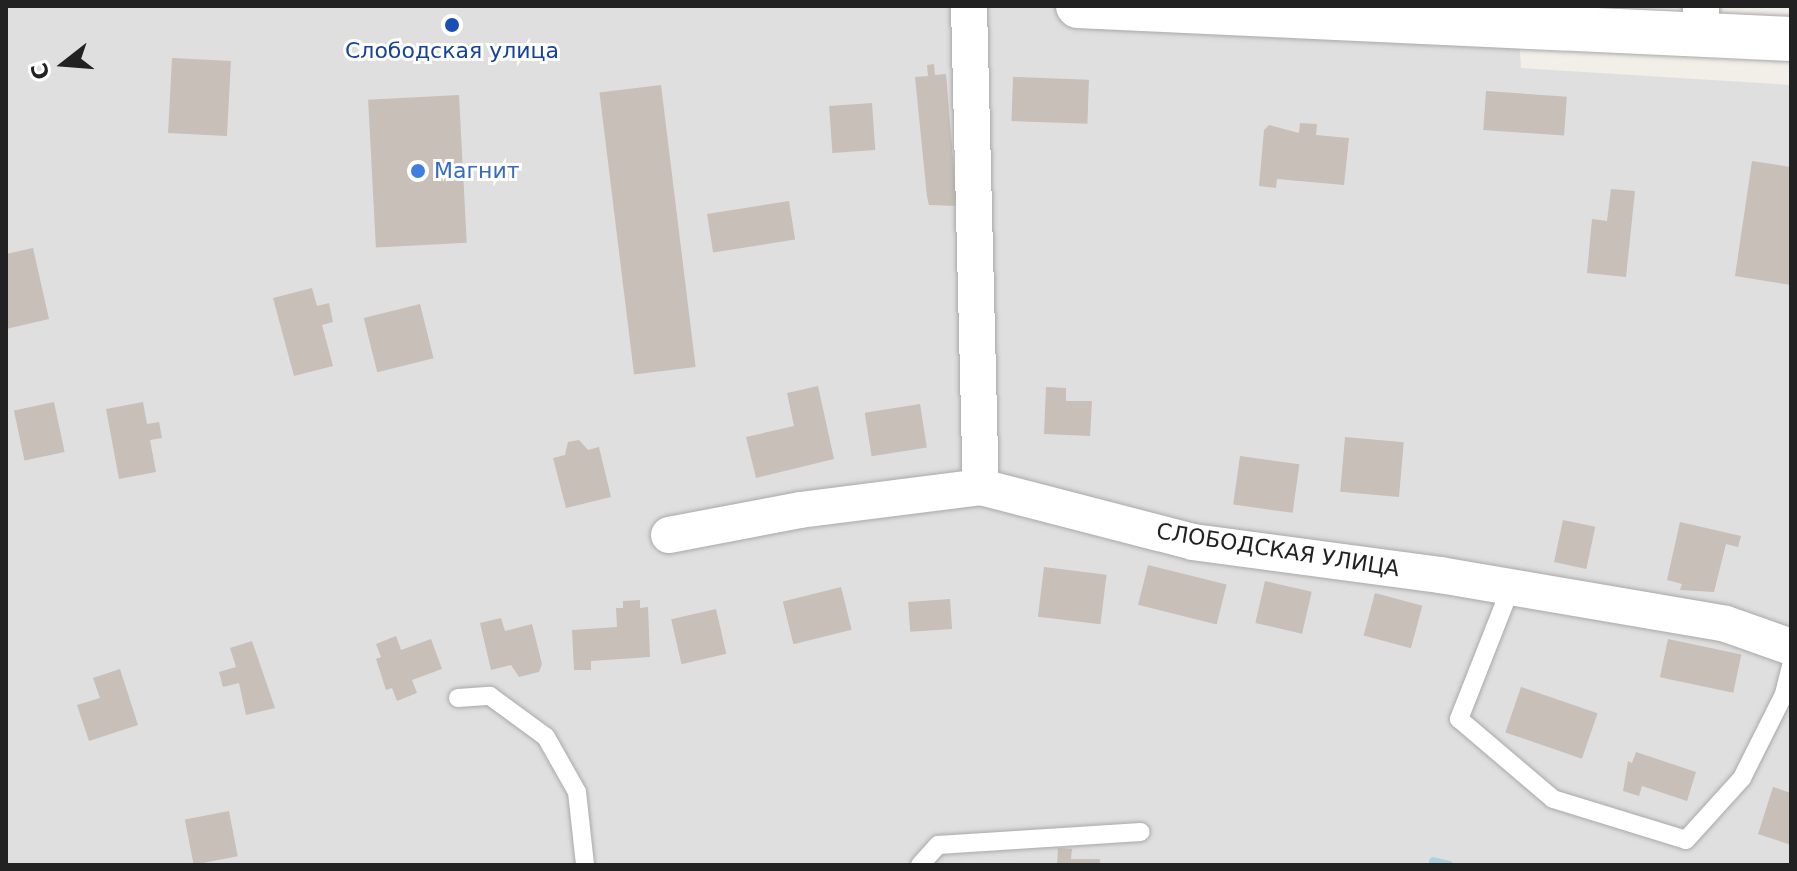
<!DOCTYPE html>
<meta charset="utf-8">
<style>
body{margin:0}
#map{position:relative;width:1797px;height:871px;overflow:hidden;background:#f2efe9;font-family:"DejaVu Sans",sans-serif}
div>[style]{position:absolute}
.residential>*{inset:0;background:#e0dfdf}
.stream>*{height:9px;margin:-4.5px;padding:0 4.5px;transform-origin:4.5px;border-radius:4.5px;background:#aad3df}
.building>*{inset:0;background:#c7bfb8;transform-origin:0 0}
.roads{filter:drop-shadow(0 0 2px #a9a9a9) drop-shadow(0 0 2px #a9a9a9)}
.service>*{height:18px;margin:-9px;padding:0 9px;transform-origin:9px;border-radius:9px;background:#fff}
.minor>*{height:36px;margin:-18px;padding:0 18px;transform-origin:18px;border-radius:18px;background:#fff}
.tertiary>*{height:44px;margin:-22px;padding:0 22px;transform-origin:22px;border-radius:22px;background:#fff}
.dots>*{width:22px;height:22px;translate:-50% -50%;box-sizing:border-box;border:4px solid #fff;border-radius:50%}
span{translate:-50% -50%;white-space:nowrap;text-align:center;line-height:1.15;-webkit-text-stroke:6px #fff;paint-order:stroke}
.transit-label{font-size:22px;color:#164399}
.shop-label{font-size:22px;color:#366cbe}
.left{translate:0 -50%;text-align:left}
.street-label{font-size:22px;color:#222}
.frame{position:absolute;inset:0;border:8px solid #222;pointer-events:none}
.north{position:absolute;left:24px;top:24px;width:80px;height:80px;-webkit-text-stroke:6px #fff;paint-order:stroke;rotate:253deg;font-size:22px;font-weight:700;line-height:32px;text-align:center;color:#222}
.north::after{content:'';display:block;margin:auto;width:28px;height:36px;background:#222;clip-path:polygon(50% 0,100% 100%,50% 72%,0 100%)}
</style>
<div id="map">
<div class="residential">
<div style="clip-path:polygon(6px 6px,1517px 6px,1521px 68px,1791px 85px,1791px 865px,6px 865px)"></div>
</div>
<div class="stream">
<div style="left:1433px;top:861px;width:16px;rotate:14deg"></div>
</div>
<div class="building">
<div style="left:172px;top:58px;width:59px;height:75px;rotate:3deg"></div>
<div style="clip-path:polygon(934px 64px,935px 75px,946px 74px,957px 206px,929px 205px,927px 197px,915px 77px,928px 76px,927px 65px)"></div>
<div style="left:1013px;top:77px;width:76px;height:44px;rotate:2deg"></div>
<div style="left:661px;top:85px;width:284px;height:62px;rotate:83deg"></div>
<div style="left:1486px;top:91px;width:81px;height:39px;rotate:4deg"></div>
<div style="left:459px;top:95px;width:148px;height:91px;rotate:87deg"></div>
<div style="left:872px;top:103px;width:47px;height:43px;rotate:86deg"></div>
<div style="clip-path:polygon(1300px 123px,1317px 124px,1316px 135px,1349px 138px,1344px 185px,1277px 179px,1276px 188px,1259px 186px,1264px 130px,1269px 125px,1299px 133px)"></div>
<div style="clip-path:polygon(1752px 161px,1791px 167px,1791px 285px,1735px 276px)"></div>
<div style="clip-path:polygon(1611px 189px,1635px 191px,1626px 277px,1587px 273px,1592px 219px,1607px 221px)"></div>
<div style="left:789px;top:201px;width:39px;height:83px;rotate:81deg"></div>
<div style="clip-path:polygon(33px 248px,49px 319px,6px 329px,6px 254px)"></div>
<div style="clip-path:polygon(312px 288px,317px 306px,329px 303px,333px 322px,322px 325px,333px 366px,294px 376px,273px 298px)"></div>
<div style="left:420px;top:304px;width:56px;height:58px;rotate:76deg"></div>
<div style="clip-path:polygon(818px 386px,834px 459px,756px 478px,746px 437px,794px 426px,787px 393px)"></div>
<div style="clip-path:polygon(1046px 387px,1066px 388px,1066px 401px,1092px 401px,1090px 436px,1044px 434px)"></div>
<div style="left:54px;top:402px;width:51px;height:41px;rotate:78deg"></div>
<div style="clip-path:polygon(143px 402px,147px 424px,159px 422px,162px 438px,150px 440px,156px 472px,119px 479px,106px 409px)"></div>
<div style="left:920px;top:404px;width:44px;height:56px;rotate:81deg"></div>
<div style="left:1345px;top:437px;width:59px;height:55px;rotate:5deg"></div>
<div style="clip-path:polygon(579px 440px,588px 450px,599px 447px,611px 497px,566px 508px,553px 458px,565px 455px,568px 442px)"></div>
<div style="left:1240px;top:456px;width:60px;height:49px;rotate:8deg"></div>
<div style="left:1563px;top:520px;width:33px;height:43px;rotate:12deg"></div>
<div style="clip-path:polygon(1680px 522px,1741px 536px,1738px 547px,1726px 544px,1714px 592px,1680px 590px,1682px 584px,1667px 580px)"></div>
<div style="left:1148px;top:565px;width:81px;height:41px;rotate:14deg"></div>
<div style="left:1044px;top:567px;width:63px;height:50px;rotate:7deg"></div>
<div style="left:1265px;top:581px;width:48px;height:43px;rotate:13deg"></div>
<div style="left:841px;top:587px;width:44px;height:60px;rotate:76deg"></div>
<div style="left:1375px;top:593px;width:49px;height:44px;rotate:15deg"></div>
<div style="left:950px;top:599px;width:30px;height:42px;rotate:86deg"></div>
<div style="clip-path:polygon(640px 600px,640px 608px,648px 607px,650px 657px,591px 661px,591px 670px,574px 670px,572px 630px,617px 627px,616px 608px,623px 608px,623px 601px)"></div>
<div style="left:716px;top:609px;width:46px;height:46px;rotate:77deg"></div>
<div style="clip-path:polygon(501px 618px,505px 631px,532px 624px,542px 664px,539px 672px,519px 677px,511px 665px,491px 670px,480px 623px)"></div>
<div style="clip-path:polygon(396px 636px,401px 650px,431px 639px,442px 669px,412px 680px,417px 693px,397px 701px,392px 688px,386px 690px,376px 659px,381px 657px,376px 644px)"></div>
<div style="left:1668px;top:639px;width:75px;height:39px;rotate:12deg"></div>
<div style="clip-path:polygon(252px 641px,275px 708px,246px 715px,239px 683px,223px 687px,219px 672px,236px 667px,230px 648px)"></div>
<div style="clip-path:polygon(120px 669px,138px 725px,89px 741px,77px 705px,100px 698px,93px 678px)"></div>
<div style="left:1521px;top:687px;width:81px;height:48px;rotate:19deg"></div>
<div style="clip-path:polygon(1636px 752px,1696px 772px,1687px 801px,1642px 786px,1639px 796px,1623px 791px,1628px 761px,1632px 763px)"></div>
<div style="clip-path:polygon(1773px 787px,1791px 793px,1791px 845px,1758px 834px)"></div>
<div style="left:229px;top:811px;width:46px;height:45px;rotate:79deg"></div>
<div style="clip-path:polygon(1058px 848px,1072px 849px,1071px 859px,1100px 859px,1100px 865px,1057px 865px)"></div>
</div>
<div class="roads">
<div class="service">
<div style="left:1511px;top:587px;width:142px;rotate:111.5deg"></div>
<div style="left:1459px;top:719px;width:123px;rotate:40.4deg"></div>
<div style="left:1553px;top:799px;width:139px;rotate:17.1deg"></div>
<div style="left:1686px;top:840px;width:84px;rotate:-47.9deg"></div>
<div style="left:1742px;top:778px;width:94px;rotate:-63.4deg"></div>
<div style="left:1784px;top:694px;width:30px;rotate:-76deg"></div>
<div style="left:458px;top:698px;width:32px;rotate:-4deg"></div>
<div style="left:490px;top:696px;width:69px;rotate:36.2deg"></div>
<div style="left:546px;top:737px;width:63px;rotate:60.6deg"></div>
<div style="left:577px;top:792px;width:73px;rotate:83.7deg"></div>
<div style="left:920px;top:865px;width:27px;rotate:-48deg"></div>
<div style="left:938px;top:845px;width:203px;rotate:-3.7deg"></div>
</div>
<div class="minor">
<div style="left:969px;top:6px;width:481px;rotate:88.6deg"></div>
<div style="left:1701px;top:6px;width:29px;rotate:90deg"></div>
<div style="left:669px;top:535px;width:133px;rotate:-10.8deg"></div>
<div style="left:800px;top:510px;width:182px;rotate:-7.2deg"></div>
<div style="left:981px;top:487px;width:219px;rotate:14.5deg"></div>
<div style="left:1193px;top:542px;width:249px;rotate:7.6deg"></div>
<div style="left:1440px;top:575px;width:290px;rotate:9.7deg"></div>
<div style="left:1726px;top:624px;width:69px;rotate:19.5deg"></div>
</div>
<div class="tertiary">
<div style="left:1078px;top:6px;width:714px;rotate:2.65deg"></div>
</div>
</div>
<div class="dots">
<div style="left:452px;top:25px;background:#1a4fb4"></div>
<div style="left:418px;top:171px;background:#3f7fe0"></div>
</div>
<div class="transit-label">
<span style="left:452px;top:51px">Слободская улица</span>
</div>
<div class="shop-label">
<span class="left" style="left:434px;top:171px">Магнит</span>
</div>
<div class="street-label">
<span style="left:1278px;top:550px;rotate:9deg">СЛОБОДСКАЯ УЛИЦА</span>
</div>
<div class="frame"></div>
<div class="north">С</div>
</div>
